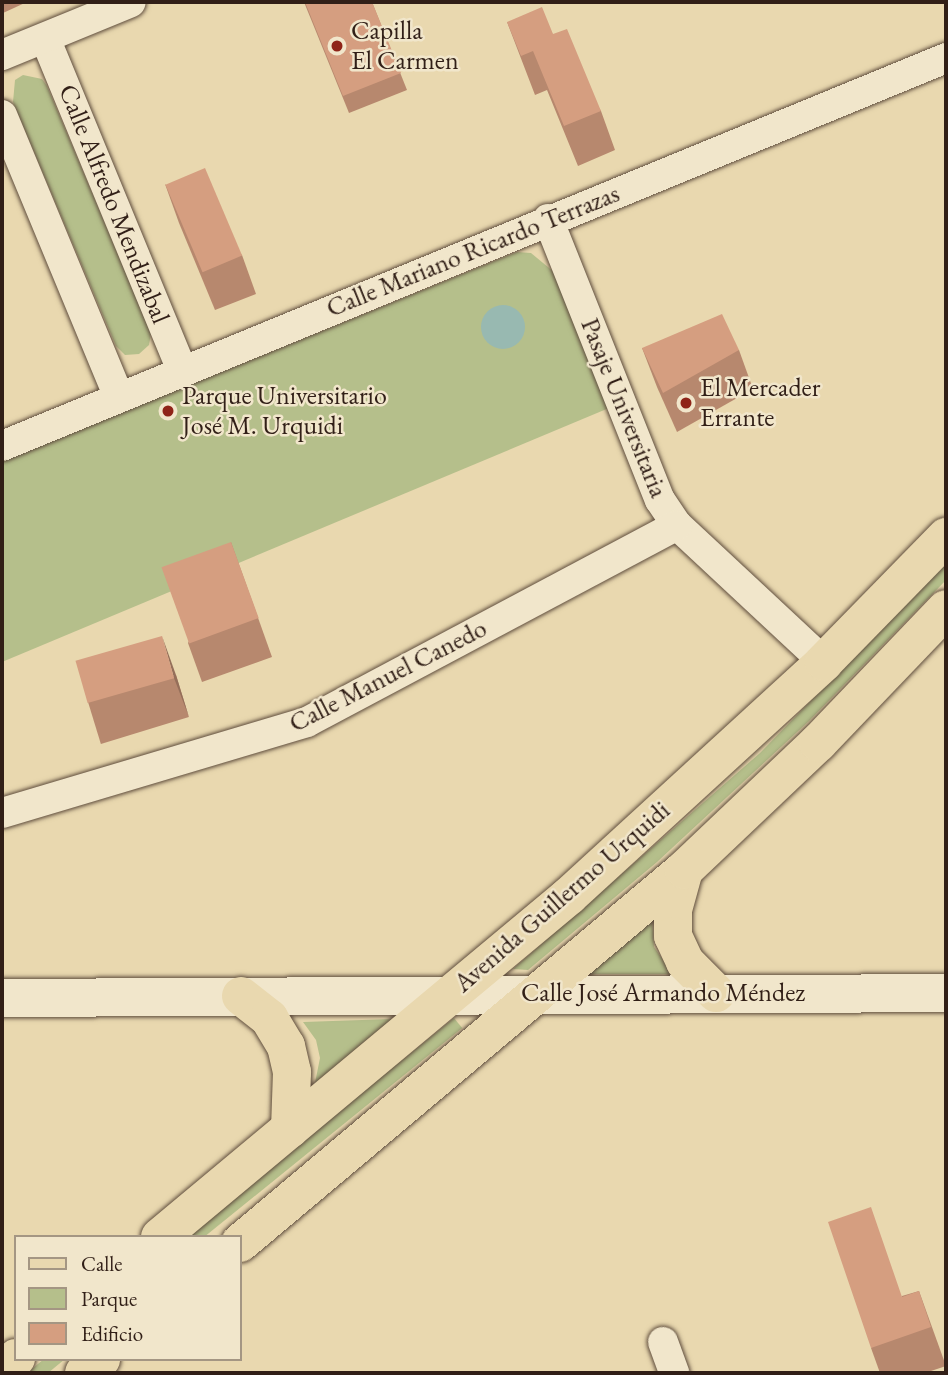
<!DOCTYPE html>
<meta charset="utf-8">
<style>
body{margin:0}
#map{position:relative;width:948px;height:1375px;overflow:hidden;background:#e9d8af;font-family:"EB Garamond",serif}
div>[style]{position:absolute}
.green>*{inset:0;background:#b5bf8b;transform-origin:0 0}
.water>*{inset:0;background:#98b9b1}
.round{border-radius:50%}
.roads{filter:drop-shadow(0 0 2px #5f4d3d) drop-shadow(0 0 2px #5f4d3d)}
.street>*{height:30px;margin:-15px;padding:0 15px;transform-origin:15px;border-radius:15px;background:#f1e6cb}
.secondary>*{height:38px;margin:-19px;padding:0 19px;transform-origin:19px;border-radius:19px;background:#f1e6cb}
.primary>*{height:38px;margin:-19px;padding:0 19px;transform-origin:19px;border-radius:19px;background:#e9d8af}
.wall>*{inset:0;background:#b7886e;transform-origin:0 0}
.shaded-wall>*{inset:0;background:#956f5a}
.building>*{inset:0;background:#d59e80;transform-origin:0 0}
.dots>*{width:19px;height:19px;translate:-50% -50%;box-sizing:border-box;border:4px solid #f1e6cb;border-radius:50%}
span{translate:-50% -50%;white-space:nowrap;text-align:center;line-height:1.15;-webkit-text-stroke:5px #f1e6cb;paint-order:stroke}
.poi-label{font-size:26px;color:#311f17}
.left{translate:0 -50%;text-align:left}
.street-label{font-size:26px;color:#311f17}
.frame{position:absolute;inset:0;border:4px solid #311f17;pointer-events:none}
.legend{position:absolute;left:14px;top:1235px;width:228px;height:126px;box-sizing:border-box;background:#f1e6cb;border:2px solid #a49683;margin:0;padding:9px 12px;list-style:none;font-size:21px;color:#311f17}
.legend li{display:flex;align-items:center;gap:14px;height:35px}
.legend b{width:35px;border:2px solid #a49683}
</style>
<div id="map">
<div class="green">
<div style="clip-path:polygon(23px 75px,42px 79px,47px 86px,151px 333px,149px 345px,139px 354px,125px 355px,116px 346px,13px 102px,15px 80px)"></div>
<div style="clip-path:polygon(517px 252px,531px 253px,554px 272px,609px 408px,2px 662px,2px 461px)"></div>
<div style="clip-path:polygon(946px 562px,946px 580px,809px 721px,657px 862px,528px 970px,513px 969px,760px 753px)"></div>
<div style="clip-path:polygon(652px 918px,654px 947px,673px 974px,584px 974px)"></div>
<div style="left:454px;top:1018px;width:13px;height:342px;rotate:51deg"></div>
<div style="clip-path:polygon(392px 1019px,315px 1083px,320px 1058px,316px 1040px,303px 1022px)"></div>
<div style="clip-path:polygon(44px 1359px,65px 1359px,48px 1373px,27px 1373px)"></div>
</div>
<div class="water">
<div class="round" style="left:481px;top:305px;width:44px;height:44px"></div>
</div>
<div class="roads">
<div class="street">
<div style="left:45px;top:38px;width:360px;rotate:67.6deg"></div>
<div style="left:2px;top:55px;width:139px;rotate:-22.3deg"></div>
<div style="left:2px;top:115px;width:305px;rotate:67.5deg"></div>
<div style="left:548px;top:219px;width:302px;rotate:68.3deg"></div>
<div style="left:660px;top:500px;width:30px;rotate:56deg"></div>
<div style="left:677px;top:525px;width:201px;rotate:43deg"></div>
<div style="left:2px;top:446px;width:1021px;rotate:-22.34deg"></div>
<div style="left:2px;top:813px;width:318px;rotate:-16.6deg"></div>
<div style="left:307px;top:722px;width:419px;rotate:-28deg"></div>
<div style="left:663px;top:1342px;width:33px;rotate:70deg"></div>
</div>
<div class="secondary">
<div style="left:2px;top:998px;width:944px;rotate:-0.3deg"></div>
</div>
<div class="primary">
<div style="left:684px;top:870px;width:41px;rotate:105.4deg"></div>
<div style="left:673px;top:910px;width:26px;rotate:90deg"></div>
<div style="left:673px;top:936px;width:29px;rotate:65deg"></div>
<div style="left:685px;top:962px;width:44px;rotate:45deg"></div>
<div style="left:241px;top:996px;width:36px;rotate:38deg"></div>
<div style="left:269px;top:1018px;width:33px;rotate:59deg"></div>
<div style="left:286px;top:1046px;width:27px;rotate:77deg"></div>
<div style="left:292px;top:1072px;width:57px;rotate:92deg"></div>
<div style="left:160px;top:1237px;width:533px;rotate:-39.82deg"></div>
<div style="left:569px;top:896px;width:346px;rotate:-42.5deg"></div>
<div style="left:824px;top:662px;width:175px;rotate:-45.7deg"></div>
<div style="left:240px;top:1243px;width:580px;rotate:-40.03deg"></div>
<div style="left:684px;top:870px;width:185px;rotate:-43.5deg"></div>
<div style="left:818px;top:743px;width:185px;rotate:-46.3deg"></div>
<div style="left:2px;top:1369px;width:18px;rotate:-38deg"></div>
<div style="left:84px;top:1373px;width:22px;rotate:-39deg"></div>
</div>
</div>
<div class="wall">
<div style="clip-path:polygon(2px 2px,27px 2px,3px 13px,2px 10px)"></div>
<div style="clip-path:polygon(304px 2px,372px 2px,407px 90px,349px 113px)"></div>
<div style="clip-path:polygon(507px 22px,553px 34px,601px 111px,615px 150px,578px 166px,547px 90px,535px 95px)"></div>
<div style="clip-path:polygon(165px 184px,242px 255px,256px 294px,215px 310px,179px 223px)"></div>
<div style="clip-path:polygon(642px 348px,739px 350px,753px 389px,677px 432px,657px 387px)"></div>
<div style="clip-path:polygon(231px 542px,272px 657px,202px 682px,188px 643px)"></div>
<div style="left:176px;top:675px;width:44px;height:92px;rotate:73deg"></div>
<div style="clip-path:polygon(919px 1291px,946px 1366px,925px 1373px,880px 1373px,871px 1348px,902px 1296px)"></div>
</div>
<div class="shaded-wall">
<div style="clip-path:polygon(162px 636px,176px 675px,189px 717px,174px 678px)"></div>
</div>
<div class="building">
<div style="clip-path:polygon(305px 2px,372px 2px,401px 73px,343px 96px)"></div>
<div style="clip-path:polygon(542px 7px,553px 34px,567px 29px,601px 111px,564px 126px,533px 51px,521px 56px,507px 22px)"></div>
<div style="left:205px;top:168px;width:95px;height:43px;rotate:67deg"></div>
<div style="clip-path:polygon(722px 314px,739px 350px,663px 393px,642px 348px)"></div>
<div style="left:231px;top:542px;width:81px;height:74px;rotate:70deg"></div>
<div style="left:162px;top:636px;width:44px;height:90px;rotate:74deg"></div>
<div style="clip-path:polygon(871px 1207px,902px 1297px,919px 1291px,931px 1327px,871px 1348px,828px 1222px)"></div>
</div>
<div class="dots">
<div style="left:337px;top:46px;background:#8f2418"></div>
<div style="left:686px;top:403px;background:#8f2418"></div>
<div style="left:168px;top:411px;background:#8f2418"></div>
</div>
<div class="poi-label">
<span class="left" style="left:351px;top:46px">Capilla<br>El Carmen</span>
<span class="left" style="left:700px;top:403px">El Mercader<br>Errante</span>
<span class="left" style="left:182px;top:411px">Parque Universitario<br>José M. Urquidi</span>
</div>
<div class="street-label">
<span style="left:114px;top:204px;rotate:68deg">Calle Alfredo Mendizabal</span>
<span style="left:473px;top:251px;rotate:-22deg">Calle Mariano Ricardo Terrazas</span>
<span style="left:624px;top:408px;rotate:68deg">Pasaje Universitaria</span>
<span style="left:388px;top:676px;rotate:-27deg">Calle Manuel Canedo</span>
<span style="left:562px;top:897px;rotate:-41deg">Avenida Guillermo Urquidi</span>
<span style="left:663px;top:993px">Calle José Armando Méndez</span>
</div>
<div class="frame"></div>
<ul class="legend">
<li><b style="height:9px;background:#e9d8af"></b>Calle</li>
<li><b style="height:19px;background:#b5bf8b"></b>Parque</li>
<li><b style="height:19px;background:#d59e80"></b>Edificio</li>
</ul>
</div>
